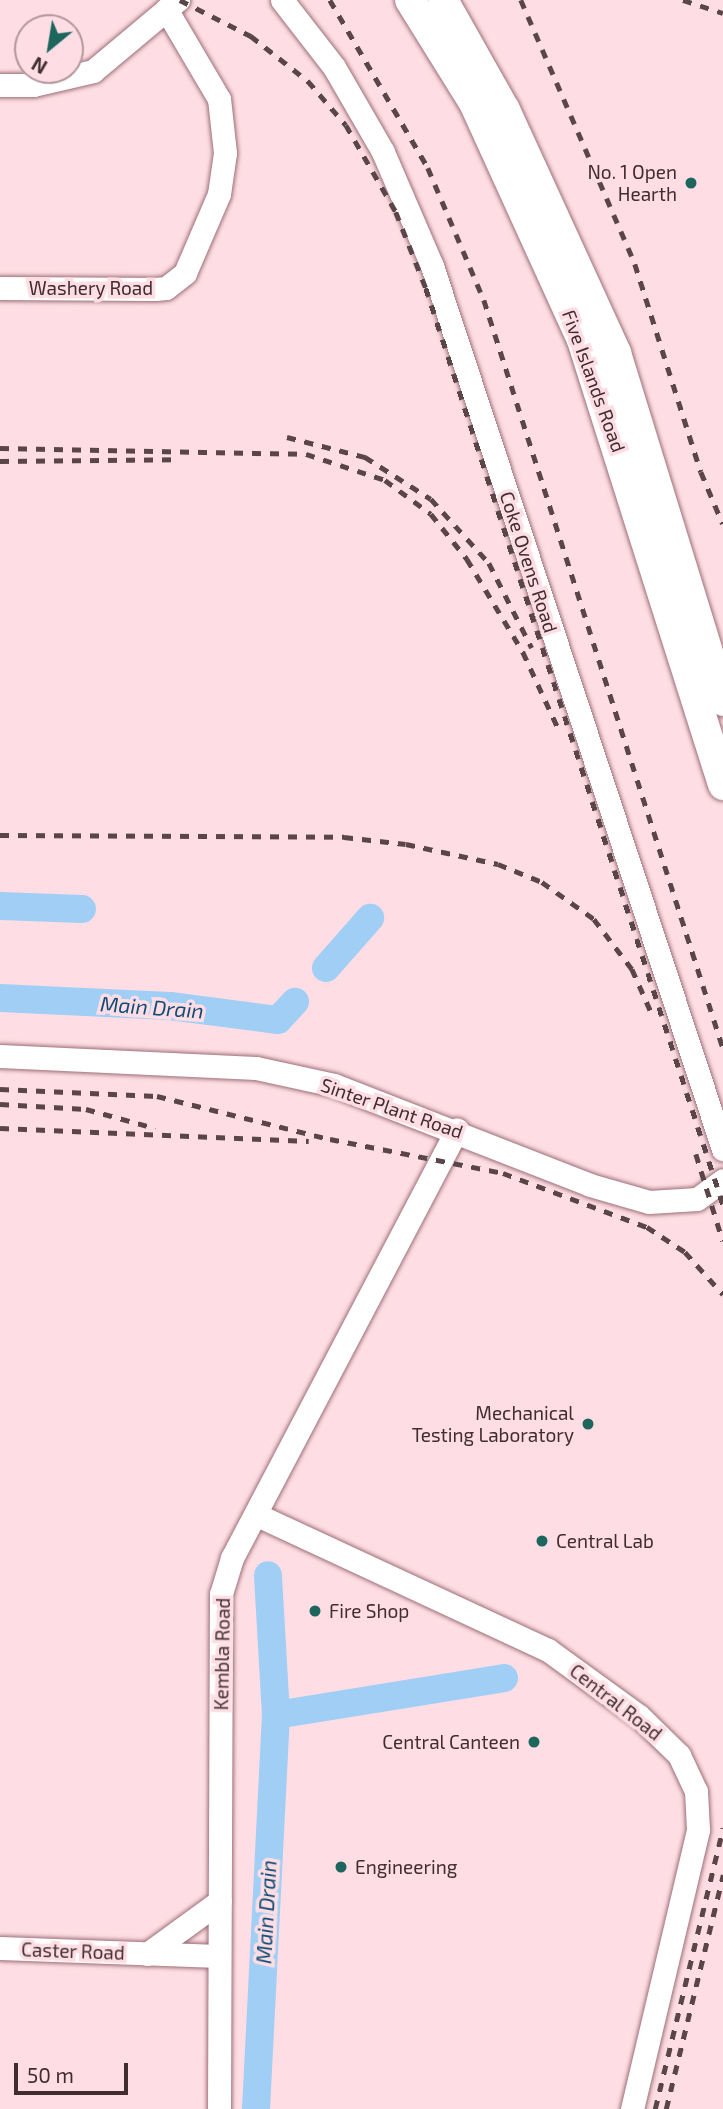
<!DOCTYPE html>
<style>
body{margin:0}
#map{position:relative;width:723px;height:2109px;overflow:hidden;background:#fedee4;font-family:"Exo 2",sans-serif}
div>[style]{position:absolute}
.river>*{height:28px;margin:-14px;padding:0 14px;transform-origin:14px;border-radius:14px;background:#a0cef5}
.roads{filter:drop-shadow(0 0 2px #9d6e78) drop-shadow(0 0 2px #9d6e78)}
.minor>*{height:23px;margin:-11.5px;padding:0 11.5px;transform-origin:11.5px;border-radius:11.5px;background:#fff}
.major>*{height:30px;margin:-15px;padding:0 15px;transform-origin:15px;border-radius:15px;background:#fff}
.rail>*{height:4.5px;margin-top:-2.25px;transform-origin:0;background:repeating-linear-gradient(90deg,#5a4549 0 9px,transparent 0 18px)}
.dots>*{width:19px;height:19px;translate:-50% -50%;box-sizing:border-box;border:4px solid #fedee4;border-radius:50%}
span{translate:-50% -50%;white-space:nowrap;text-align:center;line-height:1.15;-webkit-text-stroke:7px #fedee4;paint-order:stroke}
.poi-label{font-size:19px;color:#402d31}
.right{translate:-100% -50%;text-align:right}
.left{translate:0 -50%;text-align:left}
.street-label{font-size:19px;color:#402d31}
.water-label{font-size:21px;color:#104c76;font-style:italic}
.north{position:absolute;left:14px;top:14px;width:70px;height:70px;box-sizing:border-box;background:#fedee4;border:2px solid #b2979c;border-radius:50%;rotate:210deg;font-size:19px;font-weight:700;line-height:28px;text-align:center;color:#402d31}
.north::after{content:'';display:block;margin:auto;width:24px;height:32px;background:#1c665e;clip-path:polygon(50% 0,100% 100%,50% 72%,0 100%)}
.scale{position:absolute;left:14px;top:2063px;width:114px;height:32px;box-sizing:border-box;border:4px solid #402d31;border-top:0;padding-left:9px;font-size:21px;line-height:24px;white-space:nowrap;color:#402d31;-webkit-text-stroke:5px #fedee4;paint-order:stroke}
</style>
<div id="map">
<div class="river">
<div style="left:0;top:906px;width:82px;rotate:2.1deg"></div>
<div style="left:326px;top:968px;width:67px;rotate:-48.7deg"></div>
<div style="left:0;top:998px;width:170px;rotate:2.7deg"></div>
<div style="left:170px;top:1006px;width:109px;rotate:7.4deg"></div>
<div style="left:278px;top:1020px;width:25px;rotate:-47deg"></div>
<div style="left:276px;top:1715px;width:231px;rotate:-9.2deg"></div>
<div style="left:256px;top:2109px;width:395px;rotate:-87.1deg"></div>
<div style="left:276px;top:1715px;width:140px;rotate:-93.3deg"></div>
</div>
<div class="roads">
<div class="minor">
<div style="left:282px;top:0;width:85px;rotate:52.2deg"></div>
<div style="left:334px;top:67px;width:98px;rotate:60deg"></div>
<div style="left:383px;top:152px;width:124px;rotate:66.7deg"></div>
<div style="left:432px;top:266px;width:930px;rotate:71.76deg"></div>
<div style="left:0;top:85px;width:33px"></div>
<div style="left:33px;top:85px;width:62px;rotate:-13.1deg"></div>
<div style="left:93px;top:71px;width:111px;rotate:-39.9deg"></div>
<div style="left:0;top:288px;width:155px;rotate:0.4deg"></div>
<div style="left:155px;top:289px;width:11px;rotate:-5deg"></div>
<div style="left:166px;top:288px;width:24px;rotate:-38deg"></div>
<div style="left:185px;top:273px;width:86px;rotate:-66.7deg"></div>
<div style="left:219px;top:194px;width:41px;rotate:-81.7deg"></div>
<div style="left:225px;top:153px;width:54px;rotate:-96.3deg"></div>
<div style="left:219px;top:99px;width:104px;rotate:-120.5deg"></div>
<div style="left:0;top:1056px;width:256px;rotate:2.7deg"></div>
<div style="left:256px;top:1068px;width:80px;rotate:12.3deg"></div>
<div style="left:334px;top:1085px;width:275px;rotate:21.3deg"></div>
<div style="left:590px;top:1185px;width:61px;rotate:16.1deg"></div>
<div style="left:649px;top:1202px;width:48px;rotate:-3.6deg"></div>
<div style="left:697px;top:1199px;width:32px;rotate:-36deg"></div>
<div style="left:257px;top:1515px;width:321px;rotate:24.9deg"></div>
<div style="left:548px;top:1650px;width:112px;rotate:36deg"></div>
<div style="left:639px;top:1716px;width:56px;rotate:44.3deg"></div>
<div style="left:679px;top:1755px;width:40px;rotate:65deg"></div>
<div style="left:696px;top:1791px;width:39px;rotate:87deg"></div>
<div style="left:698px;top:1830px;width:287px;rotate:103.3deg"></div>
<div style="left:0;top:1948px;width:219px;rotate:2.1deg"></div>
<div style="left:147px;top:1954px;width:90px;rotate:-36deg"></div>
<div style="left:219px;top:2109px;width:515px;rotate:-89.78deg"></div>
<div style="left:221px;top:1594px;width:38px;rotate:-73deg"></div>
<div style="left:232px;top:1558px;width:484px;rotate:-62.3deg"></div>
</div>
<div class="major">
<div style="left:410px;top:0;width:121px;rotate:58.1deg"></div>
<div style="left:474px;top:103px;width:260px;rotate:65.5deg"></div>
<div style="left:582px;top:340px;width:467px;rotate:72.4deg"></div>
<div style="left:443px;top:0;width:126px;rotate:60.6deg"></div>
<div style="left:505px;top:110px;width:267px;rotate:65.4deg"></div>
<div style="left:616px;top:353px;width:364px;rotate:72.9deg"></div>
</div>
</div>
<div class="rail">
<div style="left:180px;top:0;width:80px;rotate:26.9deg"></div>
<div style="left:251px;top:36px;width:73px;rotate:38.3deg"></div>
<div style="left:308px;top:81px;width:58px;rotate:49.2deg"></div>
<div style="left:346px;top:125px;width:100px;rotate:60.1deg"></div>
<div style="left:396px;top:212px;width:82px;rotate:68.5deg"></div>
<div style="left:426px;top:288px;width:963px;rotate:72.04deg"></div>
<div style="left:330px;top:0;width:194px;rotate:59.7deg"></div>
<div style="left:428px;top:168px;width:143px;rotate:67deg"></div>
<div style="left:484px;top:300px;width:785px;rotate:72.28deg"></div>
<div style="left:521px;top:0;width:288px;rotate:66.6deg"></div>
<div style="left:635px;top:264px;width:218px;rotate:72.4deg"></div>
<div style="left:701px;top:472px;width:56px;rotate:67.1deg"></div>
<div style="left:683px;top:0;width:42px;rotate:18deg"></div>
<div style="left:287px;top:437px;width:81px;rotate:14.4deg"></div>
<div style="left:365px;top:457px;width:78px;rotate:32.5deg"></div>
<div style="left:431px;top:499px;width:86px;rotate:47.8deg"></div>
<div style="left:489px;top:563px;width:95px;rotate:63.2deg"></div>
<div style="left:0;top:448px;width:306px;rotate:1.1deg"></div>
<div style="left:306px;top:454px;width:83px;rotate:18.2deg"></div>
<div style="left:385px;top:480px;width:57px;rotate:36.5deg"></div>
<div style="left:431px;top:514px;width:58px;rotate:51.3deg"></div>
<div style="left:467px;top:559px;width:109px;rotate:58.9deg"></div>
<div style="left:523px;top:652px;width:88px;rotate:65.2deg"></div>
<div style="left:0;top:461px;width:179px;rotate:-0.6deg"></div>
<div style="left:0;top:835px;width:344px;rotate:0.3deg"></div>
<div style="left:344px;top:837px;width:62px;rotate:6.4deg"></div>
<div style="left:406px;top:844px;width:94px;rotate:12.3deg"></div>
<div style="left:498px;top:864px;width:48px;rotate:22.2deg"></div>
<div style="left:542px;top:882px;width:64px;rotate:35.4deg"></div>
<div style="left:594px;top:919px;width:63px;rotate:52.8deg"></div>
<div style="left:632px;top:969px;width:49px;rotate:66deg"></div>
<div style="left:0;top:1089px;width:157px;rotate:2.6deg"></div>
<div style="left:157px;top:1096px;width:178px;rotate:14deg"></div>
<div style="left:330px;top:1139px;width:176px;rotate:11.1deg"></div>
<div style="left:503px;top:1173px;width:154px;rotate:20.6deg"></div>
<div style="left:647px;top:1227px;width:45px;rotate:33.3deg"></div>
<div style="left:685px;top:1252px;width:57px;rotate:47.9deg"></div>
<div style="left:0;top:1104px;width:86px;rotate:3.3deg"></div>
<div style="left:86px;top:1109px;width:72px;rotate:15.4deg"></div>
<div style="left:0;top:1128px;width:309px;rotate:2.4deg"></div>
<div style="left:696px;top:1154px;width:91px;rotate:72.8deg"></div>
<div style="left:655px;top:2109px;width:289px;rotate:-76.4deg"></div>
<div style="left:666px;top:2109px;width:241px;rotate:-76.3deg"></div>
</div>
<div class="dots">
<div style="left:691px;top:183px;background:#1c665e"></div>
<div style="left:588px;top:1424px;background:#1c665e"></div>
<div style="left:542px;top:1541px;background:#1c665e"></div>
<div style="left:315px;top:1611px;background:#1c665e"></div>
<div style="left:534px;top:1742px;background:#1c665e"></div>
<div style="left:341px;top:1867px;background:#1c665e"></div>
</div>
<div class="poi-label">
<span class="right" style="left:677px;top:183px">No. 1 Open<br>Hearth</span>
<span class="right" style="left:574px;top:1424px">Mechanical<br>Testing Laboratory</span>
<span class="left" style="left:556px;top:1541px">Central Lab</span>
<span class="left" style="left:329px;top:1611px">Fire Shop</span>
<span class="right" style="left:520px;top:1742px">Central Canteen</span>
<span class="left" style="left:355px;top:1867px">Engineering</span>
</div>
<div class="street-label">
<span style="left:91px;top:288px">Washery Road</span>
<span style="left:594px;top:381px;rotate:70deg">Five Islands Road</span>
<span style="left:529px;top:562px;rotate:72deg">Coke Ovens Road</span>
<span style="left:392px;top:1108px;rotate:19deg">Sinter Plant Road</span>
<span style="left:222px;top:1654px;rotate:-89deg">Kembla Road</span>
<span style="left:616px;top:1702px;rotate:38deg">Central Road</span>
<span style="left:73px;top:1951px;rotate:2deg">Caster Road</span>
</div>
<div class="water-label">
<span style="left:152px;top:1007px;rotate:4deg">Main Drain</span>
<span style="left:266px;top:1912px;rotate:-87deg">Main Drain</span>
</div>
<div class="north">N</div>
<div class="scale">50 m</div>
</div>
